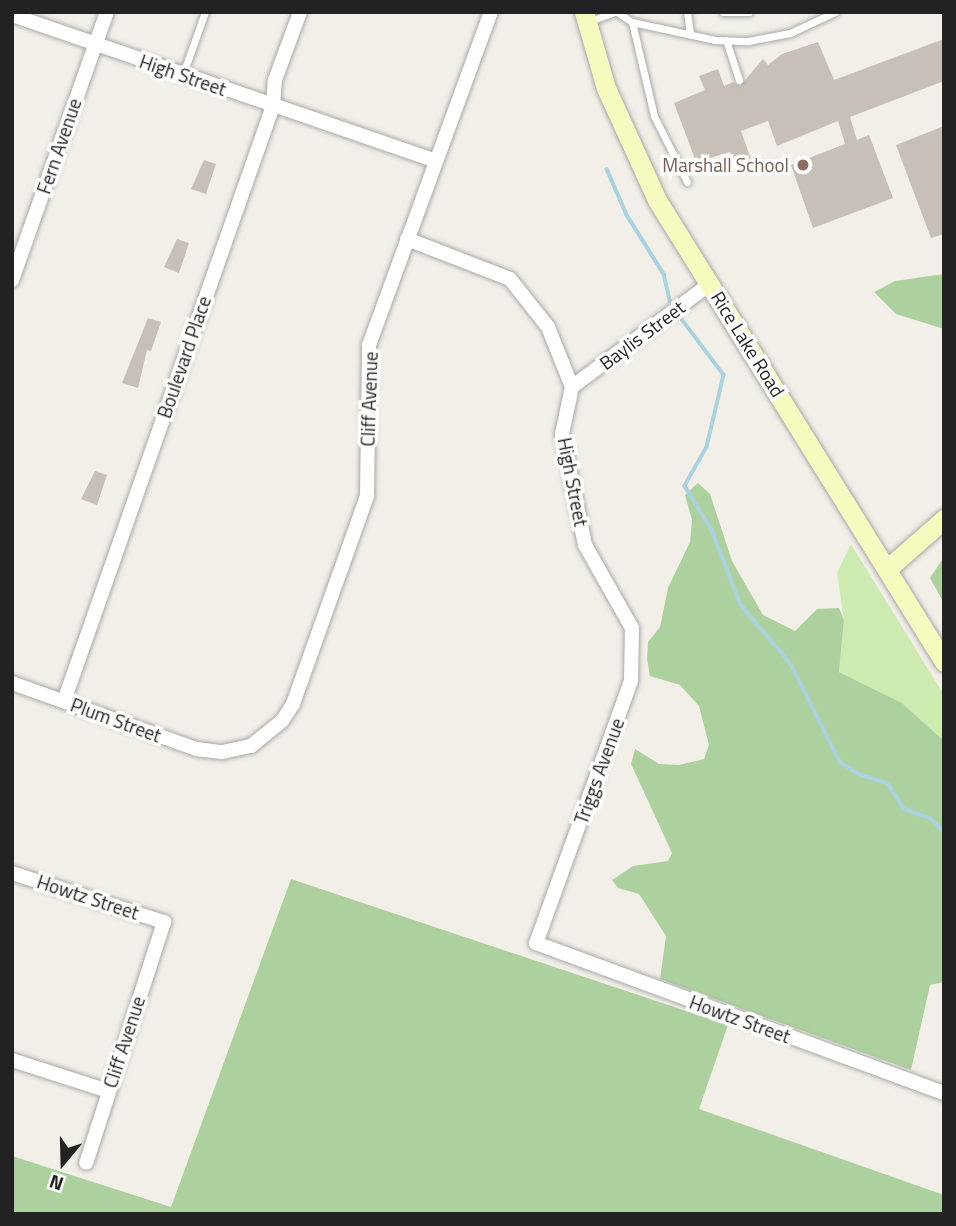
<!DOCTYPE html>
<style>
body{margin:0}
#map{position:relative;width:956px;height:1226px;overflow:hidden;background:#f2efe9;font-family:"Titillium Web",sans-serif}
div>[style]{position:absolute}
.grass>*{inset:0;background:#cdebb0}
.forest>*{inset:0;background:#add19e}
.stream>*{height:3.5px;margin:-1.75px;padding:0 1.75px;transform-origin:1.75px;border-radius:1.75px;background:#aad3df}
.building>*{inset:0;background:#c7bfb8}
.roads{filter:drop-shadow(0 0 2px #a9a9a9) drop-shadow(0 0 2px #a9a9a9)}
.lane>*{height:7px;margin:-3.5px;padding:0 3.5px;transform-origin:3.5px;border-radius:3.5px;background:#fff}
.street>*{height:14px;margin:-7px;padding:0 7px;transform-origin:7px;border-radius:7px;background:#fff}
.secondary>*{height:19px;margin:-9.5px;padding:0 9.5px;transform-origin:9.5px;border-radius:9.5px;background:#f7fabf}
.dots>*{width:19px;height:19px;translate:-50% -50%;box-sizing:border-box;border:4px solid #fff;border-radius:50%}
span{translate:-50% -50%;white-space:nowrap;text-align:center;line-height:1.15;-webkit-text-stroke:7px #fff;paint-order:stroke}
.street-label{font-size:19px;color:#222}
.education-label{font-size:19px;color:#785e54}
.right{translate:-100% -50%;text-align:right}
.frame{position:absolute;inset:0;border:14px solid #222;pointer-events:none}
.north{position:absolute;left:28px;top:1128px;width:70px;height:70px;-webkit-text-stroke:5px #fff;paint-order:stroke;rotate:199deg;font-size:19px;font-weight:700;line-height:28px;text-align:center;color:#222}
.north::after{content:'';display:block;margin:auto;width:24px;height:32px;background:#222;clip-path:polygon(50% 0,100% 100%,50% 72%,0 100%)}
</style>
<div id="map">
<div class="grass">
<div style="clip-path:polygon(851px 544px,944px 695px,944px 741px,902px 703px,839px 672px,844px 620px,837px 573px)"></div>
</div>
<div class="forest">
<div style="clip-path:polygon(944px 274px,944px 329px,896px 314px,874px 292px,895px 281px)"></div>
<div style="clip-path:polygon(698px 483px,710px 494px,732px 561px,763px 615px,795px 631px,817px 609px,839px 608px,844px 620px,839px 672px,902px 703px,944px 741px,944px 982px,930px 985px,911px 1070px,660px 979px,666px 936px,639px 894px,618px 888px,612px 880px,633px 866px,668px 861px,672px 853px,631px 764px,635px 749px,659px 764px,679px 765px,704px 759px,709px 745px,699px 706px,680px 685px,650px 676px,647px 659px,648px 642px,660px 627px,668px 588px,690px 542px,692px 520px,685px 495px)"></div>
<div style="clip-path:polygon(944px 557px,944px 603px,930px 578px)"></div>
<div style="clip-path:polygon(291px 879px,728px 1025px,699px 1109px,944px 1195px,944px 1214px,12px 1214px,12px 1156px,171px 1207px)"></div>
</div>
<div class="stream">
<div style="left:607px;top:169px;width:50px;rotate:66.5deg"></div>
<div style="left:627px;top:215px;width:70px;rotate:57.9deg"></div>
<div style="left:664px;top:274px;width:28px;rotate:77deg"></div>
<div style="left:681px;top:318px;width:71px;rotate:53deg"></div>
<div style="left:724px;top:375px;width:74px;rotate:103.3deg"></div>
<div style="left:707px;top:447px;width:45px;rotate:119.4deg"></div>
<div style="left:685px;top:486px;width:52px;rotate:58.5deg"></div>
<div style="left:712px;top:530px;width:80px;rotate:68.9deg"></div>
<div style="left:741px;top:605px;width:77px;rotate:49.7deg"></div>
<div style="left:791px;top:664px;width:110px;rotate:63.4deg"></div>
<div style="left:840px;top:762px;width:25px;rotate:32deg"></div>
<div style="left:861px;top:775px;width:28px;rotate:17deg"></div>
<div style="left:888px;top:783px;width:31px;rotate:58deg"></div>
<div style="left:904px;top:809px;width:28px;rotate:19deg"></div>
<div style="left:930px;top:818px;width:19px;rotate:43deg"></div>
</div>
<div class="building">
<div style="clip-path:polygon(944px 39px,944px 81px,850px 117px,857px 140px,869px 135px,893px 198px,813px 228px,791px 165px,845px 144px,838px 121px,777px 146px,768px 121px,741px 131px,751px 159px,735px 164px,730px 152px,710px 158px,713px 170px,701px 175px,674px 103px,705px 90px,699px 76px,718px 69px,724px 86px,733px 82px,740px 86px,763px 59px,768px 65px,782px 54px,818px 42px,834px 80px)"></div>
<div style="clip-path:polygon(944px 126px,944px 234px,931px 238px,896px 145px)"></div>
<div style="clip-path:polygon(204px 160px,216px 164px,206px 194px,191px 189px)"></div>
<div style="clip-path:polygon(177px 239px,189px 243px,179px 273px,164px 267px)"></div>
<div style="clip-path:polygon(148px 318px,161px 322px,151px 351px,147px 350px,138px 388px,122px 383px)"></div>
<div style="clip-path:polygon(95px 471px,107px 475px,97px 505px,81px 499px)"></div>
</div>
<div class="roads">
<div class="lane">
<div style="left:617px;top:12px;width:18px;rotate:34deg"></div>
<div style="left:632px;top:22px;width:85px;rotate:12.2deg"></div>
<div style="left:715px;top:40px;width:33px;rotate:2deg"></div>
<div style="left:748px;top:41px;width:43px;rotate:-10.8deg"></div>
<div style="left:790px;top:33px;width:50px;rotate:-25deg"></div>
<div style="left:687px;top:12px;width:22px;rotate:82deg"></div>
<div style="left:723px;top:12px;width:26px"></div>
<div style="left:590px;top:21px;width:27px;rotate:-20deg"></div>
<div style="left:632px;top:22px;width:97px;rotate:76.8deg"></div>
<div style="left:654px;top:116px;width:74px;rotate:63.4deg"></div>
<div style="left:726px;top:40px;width:42px;rotate:72deg"></div>
<div style="left:183px;top:74px;width:66px;rotate:-70.5deg"></div>
</div>
<div class="street">
<div style="left:12px;top:15px;width:446px;rotate:19deg"></div>
<div style="left:407px;top:239px;width:110px;rotate:21.2deg"></div>
<div style="left:510px;top:279px;width:61px;rotate:51.6deg"></div>
<div style="left:548px;top:327px;width:65px;rotate:68.2deg"></div>
<div style="left:572px;top:387px;width:48px;rotate:102deg"></div>
<div style="left:562px;top:434px;width:113px;rotate:78.3deg"></div>
<div style="left:585px;top:545px;width:95px;rotate:60.5deg"></div>
<div style="left:632px;top:628px;width:53px;rotate:91.1deg"></div>
<div style="left:631px;top:681px;width:279px;rotate:109.9deg"></div>
<div style="left:536px;top:943px;width:435px;rotate:20.2deg"></div>
<div style="left:12px;top:280px;width:284px;rotate:-70.5deg"></div>
<div style="left:572px;top:387px;width:174px;rotate:-36.8deg"></div>
<div style="left:12px;top:683px;width:195px;rotate:19.7deg"></div>
<div style="left:196px;top:749px;width:26px;rotate:7deg"></div>
<div style="left:222px;top:752px;width:30px;rotate:-12deg"></div>
<div style="left:251px;top:746px;width:40px;rotate:-39deg"></div>
<div style="left:282px;top:721px;width:20px;rotate:-57deg"></div>
<div style="left:293px;top:704px;width:221px;rotate:-70.4deg"></div>
<div style="left:367px;top:496px;width:151px;rotate:-89.2deg"></div>
<div style="left:369px;top:345px;width:355px;rotate:-69.9deg"></div>
<div style="left:64px;top:701px;width:631px;rotate:-70.65deg"></div>
<div style="left:273px;top:106px;width:26px;rotate:-86deg"></div>
<div style="left:275px;top:80px;width:72px;rotate:-69.8deg"></div>
<div style="left:12px;top:873px;width:160px;rotate:17.9deg"></div>
<div style="left:164px;top:922px;width:253px;rotate:107.9deg"></div>
<div style="left:12px;top:1060px;width:101px;rotate:17.9deg"></div>
</div>
<div class="secondary">
<div style="left:584px;top:12px;width:79px;rotate:73.9deg"></div>
<div style="left:606px;top:88px;width:123px;rotate:65.5deg"></div>
<div style="left:657px;top:200px;width:544px;rotate:58.15deg"></div>
<div style="left:887px;top:569px;width:76px;rotate:-41.3deg"></div>
</div>
</div>
<div class="dots">
<div style="left:803px;top:165px;background:#8d6e63"></div>
</div>
<div class="street-label">
<span style="left:183px;top:75px;rotate:19deg">High Street</span>
<span style="left:59px;top:146px;rotate:-71deg">Fern Avenue</span>
<span style="left:642px;top:335px;rotate:-37deg">Baylis Street</span>
<span style="left:748px;top:344px;rotate:58deg">Rice Lake Road</span>
<span style="left:184px;top:357px;rotate:-71deg">Boulevard Place</span>
<span style="left:369px;top:399px;rotate:-88deg">Cliff Avenue</span>
<span style="left:573px;top:482px;rotate:79deg">High Street</span>
<span style="left:116px;top:720px;rotate:20deg">Plum Street</span>
<span style="left:599px;top:771px;rotate:-70deg">Triggs Avenue</span>
<span style="left:88px;top:897px;rotate:18deg">Howtz Street</span>
<span style="left:740px;top:1019px;rotate:20deg">Howtz Street</span>
<span style="left:124px;top:1042px;rotate:-72deg">Cliff Avenue</span>
</div>
<div class="education-label">
<span class="right" style="left:789px;top:165px">Marshall School</span>
</div>
<div class="frame"></div>
<div class="north">N</div>
</div>
